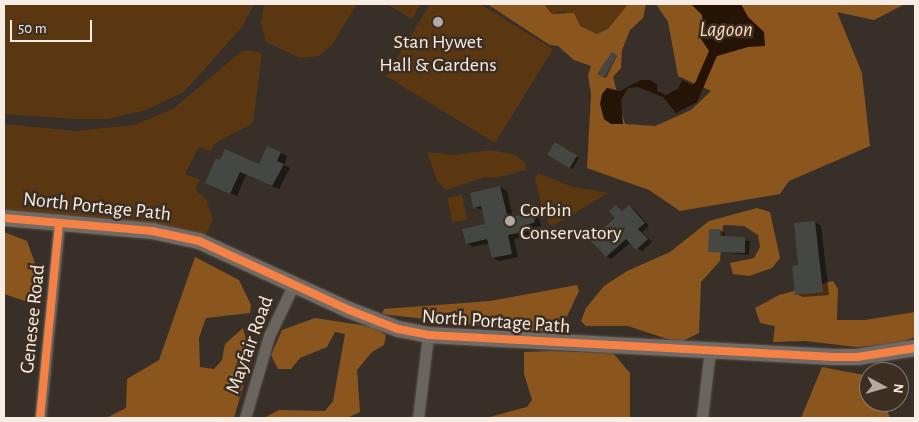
<!DOCTYPE html>
<style>
body{margin:0}
#map{position:relative;width:919px;height:422px;overflow:hidden;background:#372f28;font-family:"Alegreya Sans",sans-serif}
div>[style]{position:absolute}
.green>*{inset:0;background:#5b3711;transform-origin:0 0}
.forest>*{inset:0;background:#8b561e}
.water>*{inset:0;background:#251305}
.shadow>*{inset:0;background:#0007;transform-origin:0 0}
.building>*{inset:0;background:#454743;transform-origin:0 0}
.roads{filter:drop-shadow(0 0 1px #564e48) drop-shadow(0 0 1px #564e48)}
.street>*{height:11px;margin:-5.5px;padding:0 5.5px;transform-origin:5.5px;border-radius:5.5px;background:#6a645e}
.secondary>*{height:16px;margin:-8px;padding:0 8px;transform-origin:8px;border-radius:8px;background:#726a63}
.cycleway>*{height:8px;margin:-4px;padding:0 4px;transform-origin:4px;border-radius:4px;background:#f48246}
.dots>*{width:14px;height:14px;translate:-50% -50%;box-sizing:border-box;border:2px solid #3d2e22;border-radius:50%}
span{translate:-50% -50%;white-space:nowrap;text-align:center;line-height:1.15;-webkit-text-stroke:5px #3d2e22;paint-order:stroke}
.poi-label{font-size:20px;color:#f7ede5}
.left{translate:0 -50%;text-align:left}
.street-label{font-size:20px;color:#f7ede5}
.water-label{font-size:21px;color:#fedbbd;font-style:italic}
.frame{position:absolute;inset:0;border:5px solid #f7ede5;pointer-events:none}
.north{position:absolute;left:859px;top:362px;width:50px;height:50px;box-sizing:border-box;background:#3d2e22;border:1px solid #877a70;border-radius:50%;rotate:96deg;font-size:14px;font-weight:700;line-height:20px;text-align:center;color:#f7ede5}
.north::after{content:'';display:block;margin:auto;width:18px;height:22px;background:#b4aaa3;clip-path:polygon(50% 0,100% 100%,50% 72%,0 100%)}
.scale{position:absolute;left:10px;top:20px;width:82px;height:22px;box-sizing:border-box;border:2px solid #f7ede5;border-top:0;padding-left:6px;font-size:15px;line-height:18px;white-space:nowrap;color:#f7ede5;-webkit-text-stroke:4px #3d2e22;paint-order:stroke}
</style>
<div id="map">
<div class="green">
<div style="clip-path:polygon(4px 4px,254px 4px,242px 27px,184px 92px,146px 110px,107px 119px,77px 119px,4px 114px)"></div>
<div style="clip-path:polygon(264px 4px,357px 4px,332px 45px,319px 56px,300px 58px,266px 42px,261px 23px)"></div>
<div style="clip-path:polygon(387px 4px,421px 4px,412px 19px)"></div>
<div style="clip-path:polygon(430px 4px,480px 4px,553px 49px,495px 143px,386px 76px)"></div>
<div style="clip-path:polygon(544px 4px,628px 4px,608px 29px,597px 34px,580px 26px,563px 11px,552px 14px)"></div>
<div style="clip-path:polygon(249px 50px,262px 53px,253px 123px,214px 144px,211px 151px,199px 147px,185px 174px,200px 180px,195px 190px,206px 199px,213px 219px,206px 235px,182px 229px,4px 211px,4px 124px,76px 131px,134px 125px,173px 109px,242px 51px)"></div>
<div style="clip-path:polygon(491px 150px,515px 155px,525px 163px,526px 170px,496px 178px,484px 177px,446px 190px,437px 181px,427px 152px,454px 155px)"></div>
<div style="clip-path:polygon(538px 173px,573px 187px,608px 193px,553px 226px,549px 224px,542px 208px,535px 178px)"></div>
<div style="left:462px;top:195px;width:25px;height:15px;rotate:78deg"></div>
</div>
<div class="forest">
<div style="clip-path:polygon(487px 4px,544px 4px,552px 14px,574px 13px,580px 26px,597px 34px,608px 29px,628px 4px,646px 4px,643px 18px,630px 30px,622px 50px,621px 68px,613px 77px,625px 124px,655px 126px,691px 110px,711px 91px,678px 76px,668px 22px,656px 4px,905px 4px,874px 20px,837px 12px,862px 73px,870px 146px,789px 181px,780px 194px,680px 211px,649px 190px,587px 168px,591px 94px,588px 75px,591px 66px,574px 60px,558px 46px,550px 45px)"></div>
<div style="clip-path:polygon(757px 208px,770px 212px,780px 258px,772px 268px,749px 276px,733px 274px,730px 263px,754px 258px,760px 247px,758px 235px,744px 226px,723px 225px,720px 261px,701px 282px,699px 333px,679px 343px,628px 326px,586px 326px,581px 321px,586px 308px,604px 286px,627px 271px,670px 252px,709px 221px)"></div>
<div style="clip-path:polygon(4px 232px,27px 241px,36px 266px,34px 304px,4px 294px)"></div>
<div style="clip-path:polygon(195px 257px,239px 280px,251px 305px,250px 313px,206px 318px,199px 338px,200px 367px,214px 369px,222px 360px,225px 344px,243px 328px,251px 359px,234px 418px,106px 418px,126px 408px,127px 379px,159px 360px)"></div>
<div style="clip-path:polygon(833px 281px,838px 289px,837px 320px,865px 320px,915px 312px,915px 337px,895px 345px,856px 347px,805px 341px,773px 342px,775px 326px,760px 323px,755px 308px,779px 295px)"></div>
<div style="clip-path:polygon(577px 285px,579px 291px,560px 331px,526px 331px,382px 314px,384px 309px,490px 301px)"></div>
<div style="clip-path:polygon(315px 318px,374px 327px,386px 335px,384px 345px,372px 352px,357px 370px,360px 412px,347px 418px,264px 418px,279px 410px,325px 411px,333px 401px,345px 334px,335px 332px,327px 347px,300px 358px,291px 369px,278px 369px,271px 355px,282px 330px)"></div>
<div style="clip-path:polygon(550px 351px,613px 353px,630px 373px,630px 418px,486px 418px,527px 407px,532px 400px,524px 374px,524px 352px)"></div>
<div style="clip-path:polygon(822px 367px,869px 376px,869px 402px,884px 402px,890px 418px,801px 418px)"></div>
</div>
<div class="water">
<div style="clip-path:polygon(691px 4px,741px 4px,748px 17px,764px 32px,765px 46px,748px 47px,717px 56px,697px 102px,676px 113px,663px 97px,638px 87px,628px 88px,621px 100px,623px 124px,611px 124px,604px 119px,600px 104px,602px 94px,607px 88px,620px 91px,641px 80px,650px 80px,657px 84px,657px 91px,666px 95px,678px 89px,682px 80px,692px 85px,695px 83px,709px 51px,699px 36px,703px 23px,702px 15px)"></div>
</div>
<div class="shadow">
<div style="clip-path:polygon(612px 54px,617px 56px,606px 78px,599px 74px)"></div>
<div style="left:556px;top:144px;width:27px;height:13px;rotate:31deg"></div>
<div style="clip-path:polygon(268px 147px,287px 156px,284px 165px,290px 168px,279px 189px,246px 175px,237px 196px,213px 186px,221px 161px,260px 166px)"></div>
<div style="clip-path:polygon(500px 187px,507px 191px,513px 218px,533px 213px,539px 217px,541px 226px,533px 228px,534px 234px,514px 239px,518px 257px,499px 261px,493px 258px,490px 243px,473px 247px,467px 243px,487px 225px,483px 211px,475px 207px)"></div>
<div style="clip-path:polygon(616px 206px,623px 212px,629px 207px,634px 209px,649px 226px,642px 232px,652px 242px,642px 251px,631px 242px,611px 259px,606px 256px,617px 218px)"></div>
<div style="clip-path:polygon(815px 222px,821px 226px,829px 295px,803px 297px,796px 294px,800px 267px)"></div>
<div style="clip-path:polygon(720px 230px,725px 233px,724px 238px,750px 241px,749px 255px,709px 251px)"></div>
</div>
<div class="building">
<div style="clip-path:polygon(612px 52px,617px 55px,604px 78px,597px 74px)"></div>
<div style="left:555px;top:142px;width:26px;height:15px;rotate:31deg"></div>
<div style="clip-path:polygon(267px 146px,281px 152px,277px 161px,284px 164px,272px 186px,240px 172px,230px 194px,205px 183px,216px 158px,220px 160px,225px 149px,259px 164px)"></div>
<div style="clip-path:polygon(500px 186px,508px 218px,533px 212px,535px 222px,527px 225px,528px 231px,508px 235px,512px 254px,492px 258px,487px 239px,466px 244px,462px 229px,485px 224px,481px 206px,473px 208px,470px 193px)"></div>
<div style="clip-path:polygon(616px 205px,622px 211px,629px 205px,645px 223px,638px 229px,648px 239px,636px 250px,626px 239px,606px 257px,590px 240px,615px 218px,609px 211px)"></div>
<div style="clip-path:polygon(815px 221px,823px 292px,795px 295px,792px 266px,798px 265px,794px 223px)"></div>
<div style="clip-path:polygon(709px 229px,720px 229px,720px 236px,745px 237px,745px 253px,708px 252px)"></div>
</div>
<div class="roads">
<div class="street">
<div style="left:40px;top:418px;width:196px;rotate:-84.4deg"></div>
<div style="left:245px;top:418px;width:85px;rotate:-73.7deg"></div>
<div style="left:269px;top:336px;width:55px;rotate:-64.4deg"></div>
<div style="left:418px;top:418px;width:84px;rotate:-83.1deg"></div>
<div style="left:702px;top:418px;width:68px;rotate:-83.3deg"></div>
</div>
<div class="secondary">
<div style="left:4px;top:218px;width:149px;rotate:5deg"></div>
<div style="left:152px;top:231px;width:48px;rotate:12deg"></div>
<div style="left:199px;top:241px;width:165px;rotate:24.7deg"></div>
<div style="left:349px;top:310px;width:53px;rotate:21.2deg"></div>
<div style="left:398px;top:329px;width:31px;rotate:11deg"></div>
<div style="left:428px;top:335px;width:406px;rotate:3.1deg"></div>
<div style="left:833px;top:357px;width:24px"></div>
<div style="left:857px;top:357px;width:59px;rotate:-8.8deg"></div>
</div>
</div>
<div class="cycleway">
<div style="left:4px;top:218px;width:149px;rotate:5deg"></div>
<div style="left:152px;top:231px;width:48px;rotate:12deg"></div>
<div style="left:199px;top:241px;width:165px;rotate:24.7deg"></div>
<div style="left:349px;top:310px;width:53px;rotate:21.2deg"></div>
<div style="left:398px;top:329px;width:31px;rotate:11deg"></div>
<div style="left:428px;top:335px;width:406px;rotate:3.1deg"></div>
<div style="left:833px;top:357px;width:24px"></div>
<div style="left:857px;top:357px;width:59px;rotate:-8.8deg"></div>
<div style="left:40px;top:418px;width:196px;rotate:-84.4deg"></div>
</div>
<div class="dots">
<div style="left:438px;top:22px;background:#b4aaa3"></div>
<div style="left:510px;top:221px;background:#b4aaa3"></div>
</div>
<div class="poi-label">
<span style="left:438px;top:54px">Stan Hywet<br>Hall &amp; Gardens</span>
<span class="left" style="left:520px;top:222px">Corbin<br>Conservatory</span>
</div>
<div class="street-label">
<span style="left:97px;top:207px;rotate:6deg">North Portage Path</span>
<span style="left:33px;top:319px;rotate:-84deg">Genesee Road</span>
<span style="left:496px;top:322px;rotate:4deg">North Portage Path</span>
<span style="left:250px;top:345px;rotate:-70deg">Mayfair Road</span>
</div>
<div class="water-label">
<span style="left:726px;top:30px">Lagoon</span>
</div>
<div class="frame"></div>
<div class="north">N</div>
<div class="scale">50 m</div>
</div>
